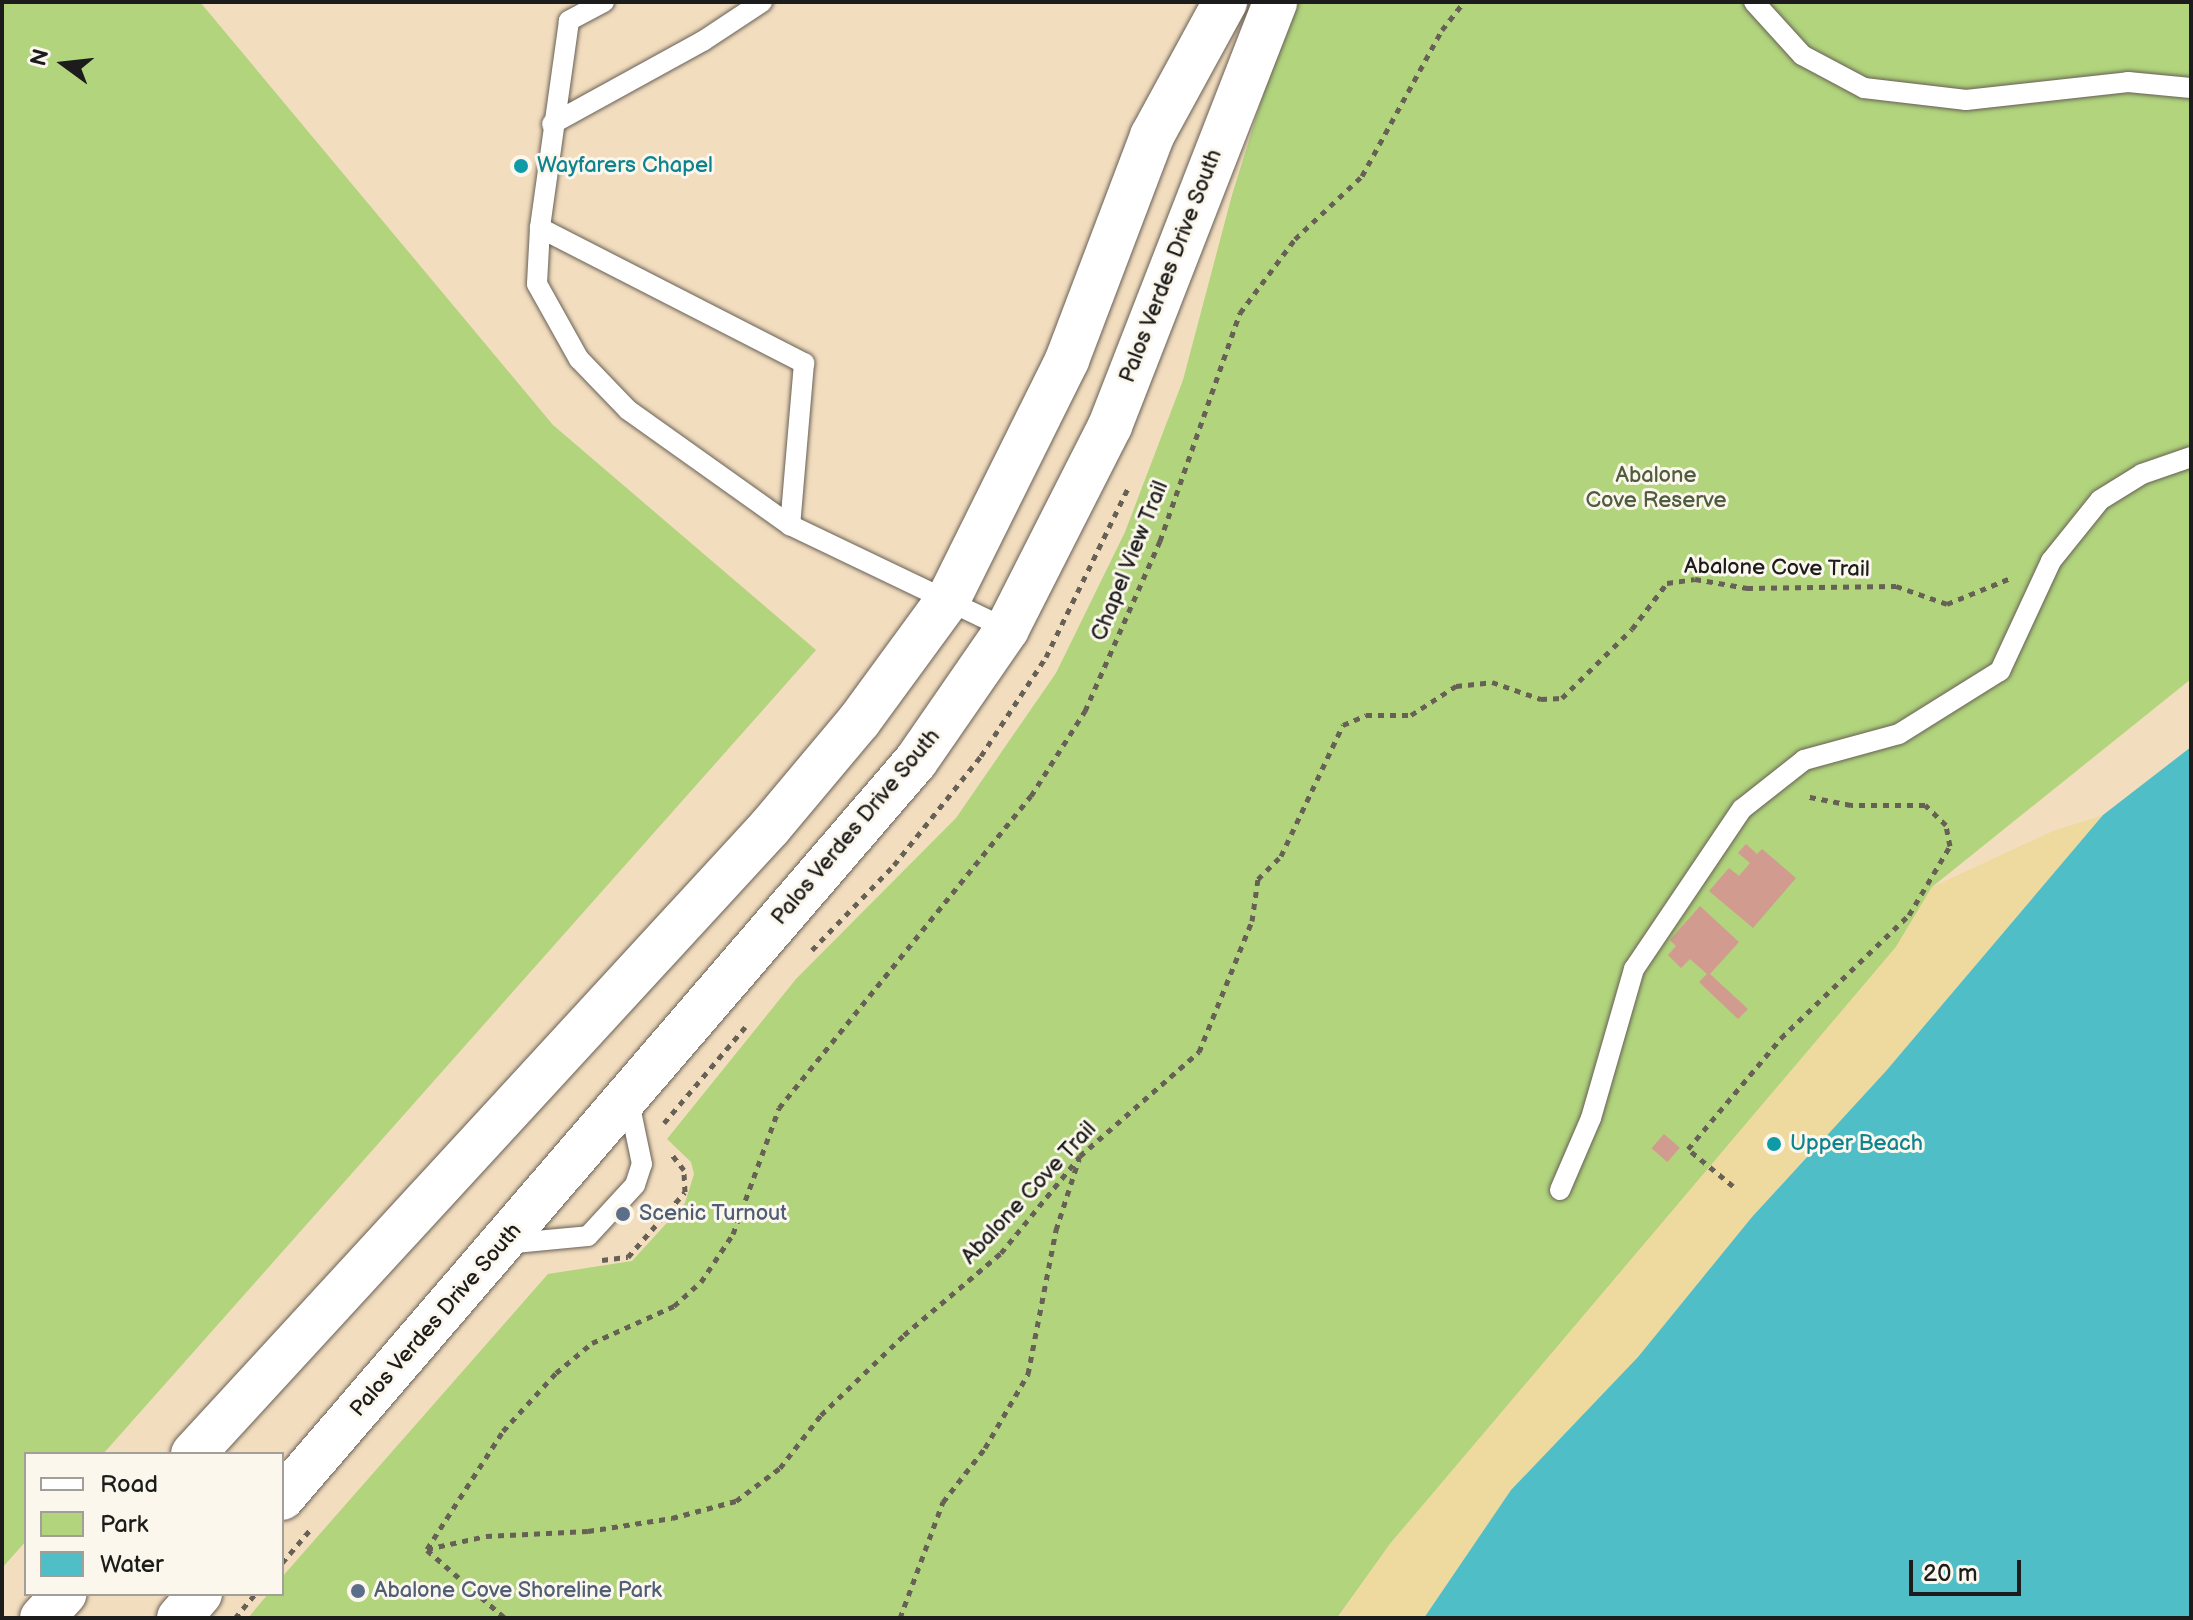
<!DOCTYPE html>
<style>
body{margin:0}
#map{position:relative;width:2193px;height:1620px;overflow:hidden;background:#f3ddbf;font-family:"Balsamiq Sans",sans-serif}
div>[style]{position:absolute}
.green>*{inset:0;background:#b1d47d}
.sand>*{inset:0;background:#eeda9e}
.water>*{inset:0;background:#50bec7}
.building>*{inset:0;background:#d19b90;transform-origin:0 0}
.path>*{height:5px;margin-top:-2.5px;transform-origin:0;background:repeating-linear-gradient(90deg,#676055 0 6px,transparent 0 12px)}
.roads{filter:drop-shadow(0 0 2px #676055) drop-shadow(0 0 2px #676055)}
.lane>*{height:20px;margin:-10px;padding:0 10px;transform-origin:10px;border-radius:10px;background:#fff}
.primary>*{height:44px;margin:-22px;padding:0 22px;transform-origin:22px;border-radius:22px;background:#fff}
.dots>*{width:22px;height:22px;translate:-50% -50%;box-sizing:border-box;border:4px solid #fbf7ec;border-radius:50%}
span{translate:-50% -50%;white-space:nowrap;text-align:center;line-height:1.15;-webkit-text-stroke:6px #fbf7ec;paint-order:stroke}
.culture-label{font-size:22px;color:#0d838f}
.left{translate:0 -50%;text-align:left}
.street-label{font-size:22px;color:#1c1c1c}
.park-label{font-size:22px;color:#505c3e}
.service-label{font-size:22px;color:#4e5e75}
.frame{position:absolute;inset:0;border:4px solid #1c1c1c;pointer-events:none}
.legend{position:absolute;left:24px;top:1452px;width:260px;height:144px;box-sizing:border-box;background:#fbf7ec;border:2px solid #a29f99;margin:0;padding:10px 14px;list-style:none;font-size:24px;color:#1c1c1c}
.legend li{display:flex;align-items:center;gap:16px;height:40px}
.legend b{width:40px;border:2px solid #a29f99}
.north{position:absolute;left:24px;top:24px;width:80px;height:80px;-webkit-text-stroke:6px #fbf7ec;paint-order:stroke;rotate:285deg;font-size:22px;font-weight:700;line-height:32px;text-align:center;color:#1c1c1c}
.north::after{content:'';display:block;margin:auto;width:28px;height:36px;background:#1c1c1c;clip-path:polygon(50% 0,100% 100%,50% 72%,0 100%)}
.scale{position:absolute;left:1909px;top:1560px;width:112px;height:36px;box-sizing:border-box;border:4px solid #1c1c1c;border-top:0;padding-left:10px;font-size:24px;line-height:28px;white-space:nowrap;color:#1c1c1c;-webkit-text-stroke:6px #fbf7ec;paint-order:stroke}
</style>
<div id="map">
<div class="green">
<div style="clip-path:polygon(2px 2px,200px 2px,553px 425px,816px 650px,103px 1454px,26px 1454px,26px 1541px,2px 1568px)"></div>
<div style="clip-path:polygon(1292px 2px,2191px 2px,2191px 679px,1932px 887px,1896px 947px,1390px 1544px,1337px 1618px,248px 1618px,268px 1594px,282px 1594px,282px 1577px,548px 1274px,632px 1261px,685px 1203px,694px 1174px,691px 1162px,667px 1139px,796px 979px,956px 818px,1056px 673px,1125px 532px,1183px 380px,1232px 195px)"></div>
</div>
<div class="sand">
<div style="clip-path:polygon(2103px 815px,1886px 1071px,1752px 1217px,1638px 1357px,1511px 1490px,1424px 1618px,1338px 1618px,1390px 1544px,1896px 947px,1932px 887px,2053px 831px)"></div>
</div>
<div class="water">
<div style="clip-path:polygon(2191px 747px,2191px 1618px,1424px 1618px,1511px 1490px,1638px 1357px,1752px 1217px,1886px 1071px,2103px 815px)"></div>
</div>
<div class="building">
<div style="clip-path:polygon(1746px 844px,1757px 854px,1762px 849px,1796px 878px,1753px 928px,1709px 891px,1729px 868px,1739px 876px,1750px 863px,1738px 853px)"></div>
<div style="clip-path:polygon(1700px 906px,1739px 942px,1710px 974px,1748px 1009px,1738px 1019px,1699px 982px,1707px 974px,1690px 959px,1681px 968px,1668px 955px,1676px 946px,1670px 940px)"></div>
<div style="left:1664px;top:1134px;width:21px;height:19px;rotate:41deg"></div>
</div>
<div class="path">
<div style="left:812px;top:950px;width:118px;rotate:-46deg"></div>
<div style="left:894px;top:865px;width:139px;rotate:-51.4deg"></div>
<div style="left:981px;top:756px;width:118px;rotate:-56.7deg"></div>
<div style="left:1046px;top:657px;width:190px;rotate:-64.1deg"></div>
<div style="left:664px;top:1123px;width:126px;rotate:-49.8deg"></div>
<div style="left:1733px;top:1186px;width:58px;rotate:-140.6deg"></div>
<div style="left:1688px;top:1149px;width:145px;rotate:-50deg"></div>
<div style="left:1781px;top:1038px;width:178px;rotate:-43.9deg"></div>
<div style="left:1909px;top:915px;width:80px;rotate:-59.3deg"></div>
<div style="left:1950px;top:846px;width:21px;rotate:-101deg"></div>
<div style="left:1946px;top:825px;width:29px;rotate:-136deg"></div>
<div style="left:1925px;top:805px;width:74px;rotate:180deg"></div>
<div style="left:1851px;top:805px;width:47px;rotate:-168.9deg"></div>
<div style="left:602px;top:1260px;width:26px;rotate:-7deg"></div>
<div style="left:628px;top:1257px;width:86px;rotate:-48.8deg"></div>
<div style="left:685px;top:1192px;width:22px;rotate:-93deg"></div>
<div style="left:684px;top:1170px;width:23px;rotate:-128deg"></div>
<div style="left:427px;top:1549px;width:60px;rotate:-12.4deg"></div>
<div style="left:486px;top:1536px;width:102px;rotate:-2.8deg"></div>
<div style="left:588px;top:1531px;width:85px;rotate:-8.8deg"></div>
<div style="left:672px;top:1518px;width:66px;rotate:-14.9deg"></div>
<div style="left:736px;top:1501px;width:55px;rotate:-36.9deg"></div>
<div style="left:780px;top:1468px;width:67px;rotate:-52.3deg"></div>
<div style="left:821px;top:1415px;width:115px;rotate:-43.9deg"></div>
<div style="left:904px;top:1335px;width:127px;rotate:-40.2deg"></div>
<div style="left:1001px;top:1253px;width:125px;rotate:-50.8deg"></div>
<div style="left:1080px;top:1156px;width:158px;rotate:-41.2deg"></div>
<div style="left:1199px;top:1052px;width:141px;rotate:-68deg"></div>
<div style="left:1252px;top:921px;width:42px;rotate:-81.9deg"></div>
<div style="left:1258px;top:879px;width:33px;rotate:-45deg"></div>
<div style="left:1281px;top:856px;width:145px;rotate:-64.7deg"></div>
<div style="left:1343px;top:725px;width:25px;rotate:-23deg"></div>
<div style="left:1366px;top:715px;width:45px"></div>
<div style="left:1411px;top:715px;width:54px;rotate:-32.8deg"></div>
<div style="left:1456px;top:686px;width:36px;rotate:-6deg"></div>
<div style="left:1492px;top:682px;width:52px;rotate:19.1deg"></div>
<div style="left:1541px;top:699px;width:21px;rotate:-3deg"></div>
<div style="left:1562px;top:698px;width:98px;rotate:-44.6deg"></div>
<div style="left:1632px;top:629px;width:58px;rotate:-52.7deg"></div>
<div style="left:1667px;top:583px;width:28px;rotate:-8deg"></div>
<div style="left:1695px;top:579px;width:53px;rotate:9.8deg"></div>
<div style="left:1747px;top:588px;width:149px;rotate:-0.8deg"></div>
<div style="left:1896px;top:586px;width:54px;rotate:19.4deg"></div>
<div style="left:1947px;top:604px;width:71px;rotate:-22.2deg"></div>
<div style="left:427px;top:1549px;width:140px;rotate:-57.2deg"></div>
<div style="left:503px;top:1431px;width:79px;rotate:-47.6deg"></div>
<div style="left:556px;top:1373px;width:47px;rotate:-39.8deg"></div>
<div style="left:592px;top:1343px;width:90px;rotate:-24.3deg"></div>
<div style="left:674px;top:1306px;width:36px;rotate:-42deg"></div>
<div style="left:701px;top:1282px;width:58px;rotate:-56.3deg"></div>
<div style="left:733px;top:1234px;width:134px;rotate:-69.9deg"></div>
<div style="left:779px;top:1108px;width:401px;rotate:-51.1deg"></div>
<div style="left:1031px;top:796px;width:101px;rotate:-57.6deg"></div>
<div style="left:1085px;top:711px;width:186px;rotate:-66.2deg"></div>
<div style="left:1160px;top:541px;width:242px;rotate:-70.7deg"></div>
<div style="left:1240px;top:313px;width:92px;rotate:-53.4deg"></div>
<div style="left:1295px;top:239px;width:92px;rotate:-43.2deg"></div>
<div style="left:1362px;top:176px;width:166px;rotate:-61.3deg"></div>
<div style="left:1442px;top:30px;width:36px;rotate:-52deg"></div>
<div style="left:427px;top:1550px;width:103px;rotate:41.1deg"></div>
<div style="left:282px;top:1563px;width:43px;rotate:-49.7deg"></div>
<div style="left:235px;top:1618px;width:31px;rotate:-50deg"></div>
<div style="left:900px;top:1618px;width:124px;rotate:-69.7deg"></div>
<div style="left:943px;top:1502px;width:68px;rotate:-52.1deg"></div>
<div style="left:985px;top:1448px;width:86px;rotate:-59.8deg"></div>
<div style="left:1028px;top:1374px;width:147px;rotate:-79deg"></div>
<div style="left:1056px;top:1230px;width:75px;rotate:-72.1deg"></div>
</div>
<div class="roads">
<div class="lane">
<div style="left:604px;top:2px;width:40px;rotate:152deg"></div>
<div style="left:569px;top:21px;width:209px;rotate:98deg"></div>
<div style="left:540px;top:228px;width:56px;rotate:93.1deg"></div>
<div style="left:537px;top:284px;width:86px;rotate:60.8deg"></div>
<div style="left:579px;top:359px;width:71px;rotate:46.1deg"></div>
<div style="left:628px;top:410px;width:199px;rotate:35.4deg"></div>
<div style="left:790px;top:525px;width:241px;rotate:25.6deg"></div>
<div style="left:1754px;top:2px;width:72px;rotate:47.8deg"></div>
<div style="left:1802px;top:55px;width:70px;rotate:28deg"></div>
<div style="left:1864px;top:88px;width:103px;rotate:6.7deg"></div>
<div style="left:1966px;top:100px;width:163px;rotate:-6.3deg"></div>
<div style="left:2128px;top:82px;width:63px;rotate:5.4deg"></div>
<div style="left:552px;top:124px;width:172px;rotate:-28.8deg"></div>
<div style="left:703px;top:41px;width:71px;rotate:-33.5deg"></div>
<div style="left:540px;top:228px;width:297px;rotate:27.1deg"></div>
<div style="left:804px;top:363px;width:163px;rotate:94.9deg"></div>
<div style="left:1560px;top:1190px;width:78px;rotate:-66.7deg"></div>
<div style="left:1591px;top:1118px;width:155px;rotate:-73.9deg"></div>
<div style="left:1634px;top:969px;width:193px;rotate:-56deg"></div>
<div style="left:1742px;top:809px;width:79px;rotate:-38.3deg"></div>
<div style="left:1804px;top:760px;width:98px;rotate:-15.3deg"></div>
<div style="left:1899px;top:734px;width:119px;rotate:-32deg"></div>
<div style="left:2000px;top:671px;width:121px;rotate:-65.1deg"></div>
<div style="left:2051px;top:561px;width:78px;rotate:-51.2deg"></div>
<div style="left:2100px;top:500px;width:49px;rotate:-31.8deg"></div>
<div style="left:2142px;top:474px;width:52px;rotate:-19.1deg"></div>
<div style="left:504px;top:1244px;width:84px;rotate:-5.4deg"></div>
<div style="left:588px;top:1236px;width:69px;rotate:-47.3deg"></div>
<div style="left:635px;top:1185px;width:22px;rotate:-72deg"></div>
<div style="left:642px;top:1164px;width:68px;rotate:-101.8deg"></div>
</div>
<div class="primary">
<div style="left:193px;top:1454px;width:852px;rotate:-47.38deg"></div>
<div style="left:770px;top:827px;width:138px;rotate:-50deg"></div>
<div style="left:859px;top:721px;width:152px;rotate:-53.8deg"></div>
<div style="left:949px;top:598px;width:266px;rotate:-63.6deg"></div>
<div style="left:1067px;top:360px;width:240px;rotate:-69.2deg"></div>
<div style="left:1152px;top:136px;width:153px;rotate:-61.4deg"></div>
<div style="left:282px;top:1498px;width:972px;rotate:-49.3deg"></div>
<div style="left:916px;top:761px;width:160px;rotate:-55.4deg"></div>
<div style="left:1007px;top:629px;width:228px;rotate:-63.1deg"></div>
<div style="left:1110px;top:426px;width:455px;rotate:-68.7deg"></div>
<div style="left:42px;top:1618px;width:33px;rotate:-47deg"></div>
<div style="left:179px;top:1618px;width:32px;rotate:-49deg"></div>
</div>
</div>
<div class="dots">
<div style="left:521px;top:166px;background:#0f9aa8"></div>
<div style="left:1774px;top:1144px;background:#0f9aa8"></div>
<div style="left:623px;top:1214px;background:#5c6f8a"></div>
<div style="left:358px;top:1591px;background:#5c6f8a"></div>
</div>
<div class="culture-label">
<span class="left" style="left:537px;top:166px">Wayfarers Chapel</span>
<span class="left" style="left:1790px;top:1144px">Upper Beach</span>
</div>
<div class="street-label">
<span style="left:1171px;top:266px;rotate:-69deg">Palos Verdes Drive South</span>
<span style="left:1130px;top:561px;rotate:-68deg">Chapel View Trail</span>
<span style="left:1777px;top:568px;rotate:1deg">Abalone Cove Trail</span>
<span style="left:856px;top:827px;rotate:-50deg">Palos Verdes Drive South</span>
<span style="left:1029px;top:1193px;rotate:-47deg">Abalone Cove Trail</span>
<span style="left:436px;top:1320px;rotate:-49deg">Palos Verdes Drive South</span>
</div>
<div class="park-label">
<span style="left:1656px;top:488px">Abalone<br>Cove Reserve</span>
</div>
<div class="service-label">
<span class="left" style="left:639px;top:1214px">Scenic Turnout</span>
<span class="left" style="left:374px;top:1591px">Abalone Cove Shoreline Park</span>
</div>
<div class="frame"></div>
<ul class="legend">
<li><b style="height:10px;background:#fff"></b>Road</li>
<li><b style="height:22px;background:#b1d47d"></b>Park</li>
<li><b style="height:22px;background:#50bec7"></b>Water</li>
</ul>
<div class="north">N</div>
<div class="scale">20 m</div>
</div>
